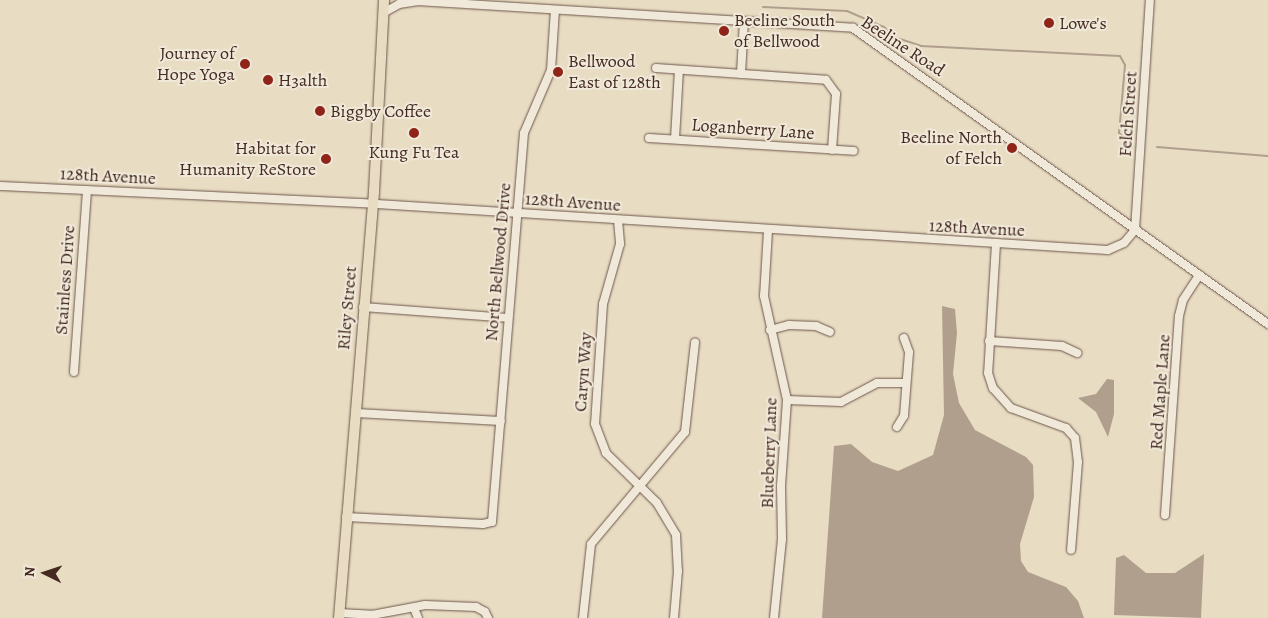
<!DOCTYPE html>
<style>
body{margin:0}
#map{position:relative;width:1268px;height:618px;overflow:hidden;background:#e8dcc3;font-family:Alegreya,serif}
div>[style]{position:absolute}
.water>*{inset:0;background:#b09f8c}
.stream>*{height:2px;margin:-1px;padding:0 1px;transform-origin:1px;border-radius:1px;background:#b09f8c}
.roads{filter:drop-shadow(0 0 1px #6d564a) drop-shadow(0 0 1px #6d564a)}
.minor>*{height:8px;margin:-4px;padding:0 4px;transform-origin:4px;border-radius:4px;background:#f0e8d8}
.major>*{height:10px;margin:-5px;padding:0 5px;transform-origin:5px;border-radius:5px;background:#e8dcc3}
.dots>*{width:14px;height:14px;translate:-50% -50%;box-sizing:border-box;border:2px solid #f0e8d8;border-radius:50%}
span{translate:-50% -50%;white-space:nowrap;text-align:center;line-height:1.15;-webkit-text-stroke:4px #f0e8d8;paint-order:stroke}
.poi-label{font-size:18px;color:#442a21}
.left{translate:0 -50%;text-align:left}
.right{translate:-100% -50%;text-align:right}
.street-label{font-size:18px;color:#442a21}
.north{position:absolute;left:20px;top:548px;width:50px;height:50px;-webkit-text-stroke:4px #f0e8d8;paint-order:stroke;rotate:274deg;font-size:14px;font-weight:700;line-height:20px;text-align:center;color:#442a21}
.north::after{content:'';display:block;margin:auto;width:18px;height:22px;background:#442a21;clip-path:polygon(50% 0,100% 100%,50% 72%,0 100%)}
</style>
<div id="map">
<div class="water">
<div style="clip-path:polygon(942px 306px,955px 309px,957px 333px,953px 374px,959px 403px,975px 430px,1026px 457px,1033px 465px,1034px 497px,1020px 544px,1021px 561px,1028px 572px,1066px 587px,1078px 601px,1084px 618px,822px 618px,834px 446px,851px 444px,872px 462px,898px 471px,933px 455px,944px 415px)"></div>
<div style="clip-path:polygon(1107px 379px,1114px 380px,1114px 414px,1108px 437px,1096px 412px,1078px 398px,1096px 394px)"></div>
<div style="clip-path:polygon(1204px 554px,1201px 618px,1114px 615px,1116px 558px,1124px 555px,1146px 573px,1175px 573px)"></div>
</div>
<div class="stream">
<div style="left:763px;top:7px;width:84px;rotate:2.7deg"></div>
<div style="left:847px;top:11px;width:40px;rotate:23.4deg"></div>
<div style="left:884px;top:27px;width:14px;rotate:45deg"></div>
<div style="left:894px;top:37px;width:28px;rotate:18deg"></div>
<div style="left:921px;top:46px;width:199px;rotate:2.9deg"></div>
<div style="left:1120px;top:56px;width:10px;rotate:61deg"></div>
<div style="left:1125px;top:65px;width:68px;rotate:95deg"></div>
<div style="left:1119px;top:133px;width:13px;rotate:39deg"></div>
<div style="left:1157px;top:147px;width:111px;rotate:4.6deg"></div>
</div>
<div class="roads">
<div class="minor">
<div style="left:417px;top:1px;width:437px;rotate:3.5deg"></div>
<div style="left:853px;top:28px;width:510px;rotate:35.5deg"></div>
<div style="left:383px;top:13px;width:18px;rotate:-29deg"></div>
<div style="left:399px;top:4px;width:18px;rotate:-9deg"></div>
<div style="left:417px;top:1px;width:2px;rotate:-153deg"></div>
<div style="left:656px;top:68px;width:170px;rotate:4deg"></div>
<div style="left:826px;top:80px;width:17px;rotate:54deg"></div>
<div style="left:836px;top:94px;width:56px;rotate:94.1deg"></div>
<div style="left:741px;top:74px;width:53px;rotate:-86.8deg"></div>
<div style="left:649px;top:138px;width:205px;rotate:3.6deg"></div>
<div style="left:675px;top:139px;width:69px;rotate:-86.7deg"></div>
<div style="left:0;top:186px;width:361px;rotate:2.7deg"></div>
<div style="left:361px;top:203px;width:748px;rotate:3.6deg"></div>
<div style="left:1108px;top:250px;width:17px;rotate:-24deg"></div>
<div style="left:1124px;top:243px;width:17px;rotate:-50deg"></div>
<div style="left:618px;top:220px;width:24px;rotate:85deg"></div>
<div style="left:620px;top:244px;width:62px;rotate:105.8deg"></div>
<div style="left:603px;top:304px;width:120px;rotate:93.8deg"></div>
<div style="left:595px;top:424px;width:31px;rotate:69deg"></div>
<div style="left:606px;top:453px;width:71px;rotate:44.4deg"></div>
<div style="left:657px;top:503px;width:37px;rotate:59deg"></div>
<div style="left:676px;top:535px;width:36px;rotate:87deg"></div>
<div style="left:678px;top:571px;width:47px;rotate:94.9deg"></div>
<div style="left:1135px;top:230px;width:230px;rotate:-86.3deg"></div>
<div style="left:768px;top:231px;width:65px;rotate:93.5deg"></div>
<div style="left:764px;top:296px;width:107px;rotate:77.5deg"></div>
<div style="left:787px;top:400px;width:86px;rotate:94deg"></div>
<div style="left:781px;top:486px;width:53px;rotate:88.9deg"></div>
<div style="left:782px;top:539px;width:79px;rotate:95.8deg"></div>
<div style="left:996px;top:244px;width:129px;rotate:93.5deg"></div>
<div style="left:988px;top:373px;width:16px;rotate:72deg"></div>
<div style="left:993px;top:388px;width:27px;rotate:48deg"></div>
<div style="left:1011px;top:408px;width:59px;rotate:20deg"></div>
<div style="left:1066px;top:428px;width:13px;rotate:48deg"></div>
<div style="left:1075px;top:438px;width:24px;rotate:83deg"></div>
<div style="left:1078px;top:462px;width:88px;rotate:94.5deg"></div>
<div style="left:363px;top:307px;width:145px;rotate:4.3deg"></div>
<div style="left:770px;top:330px;width:20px;rotate:-15deg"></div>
<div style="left:789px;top:325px;width:27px;rotate:2deg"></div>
<div style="left:816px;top:326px;width:15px;rotate:23deg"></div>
<div style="left:989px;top:341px;width:73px;rotate:3.9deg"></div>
<div style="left:1062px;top:346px;width:17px;rotate:25deg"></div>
<div style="left:74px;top:372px;width:182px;rotate:-85.9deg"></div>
<div style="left:787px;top:400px;width:54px;rotate:2.1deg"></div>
<div style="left:841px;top:402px;width:41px;rotate:-27.8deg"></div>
<div style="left:877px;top:383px;width:29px"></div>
<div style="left:356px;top:413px;width:145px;rotate:3.2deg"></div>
<div style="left:897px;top:427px;width:13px;rotate:-58deg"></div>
<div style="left:904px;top:416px;width:64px;rotate:-85.5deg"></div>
<div style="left:909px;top:352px;width:15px;rotate:-110deg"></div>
<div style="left:1165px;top:515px;width:199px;rotate:-86deg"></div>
<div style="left:1179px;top:316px;width:16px;rotate:-76deg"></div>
<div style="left:1183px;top:300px;width:30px;rotate:-57deg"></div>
<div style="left:346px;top:517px;width:137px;rotate:2.9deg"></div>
<div style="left:483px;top:524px;width:9px;rotate:-13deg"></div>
<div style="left:492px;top:522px;width:390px;rotate:-85.3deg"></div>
<div style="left:524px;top:133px;width:69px;rotate:-66.8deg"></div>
<div style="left:551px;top:70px;width:60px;rotate:-86.2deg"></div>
<div style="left:414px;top:608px;width:11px;rotate:68deg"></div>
<div style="left:339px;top:613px;width:33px;rotate:3deg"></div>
<div style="left:372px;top:615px;width:54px;rotate:-10.7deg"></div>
<div style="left:425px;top:605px;width:51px;rotate:2.2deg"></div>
<div style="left:476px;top:607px;width:10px;rotate:29deg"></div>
<div style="left:485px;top:612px;width:7px;rotate:63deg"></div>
<div style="left:583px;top:618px;width:74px;rotate:-83.8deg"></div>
<div style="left:591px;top:544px;width:146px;rotate:-50deg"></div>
<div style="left:685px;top:432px;width:90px;rotate:-83.6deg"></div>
</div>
<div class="major">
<div style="left:339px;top:618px;width:427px;rotate:-85.3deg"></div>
<div style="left:374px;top:192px;width:192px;rotate:-87deg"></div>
</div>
</div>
<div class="dots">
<div style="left:1049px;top:23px;background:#8f2418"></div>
<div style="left:724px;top:31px;background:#8f2418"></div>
<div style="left:245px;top:64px;background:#8f2418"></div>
<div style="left:558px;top:72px;background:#8f2418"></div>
<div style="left:268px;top:80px;background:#8f2418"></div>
<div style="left:320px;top:111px;background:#8f2418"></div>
<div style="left:414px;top:133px;background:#8f2418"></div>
<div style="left:1012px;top:148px;background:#8f2418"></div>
<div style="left:326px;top:159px;background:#8f2418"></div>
</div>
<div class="poi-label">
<span class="left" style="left:734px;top:31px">Beeline South<br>of Bellwood</span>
<span class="left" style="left:1059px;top:23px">Lowe's</span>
<span class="right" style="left:235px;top:64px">Journey of<br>Hope Yoga</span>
<span class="left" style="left:568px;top:72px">Bellwood<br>East of 128th</span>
<span class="left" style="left:278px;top:80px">H3alth</span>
<span class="left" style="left:330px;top:111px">Biggby Coffee</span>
<span class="right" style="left:1002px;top:148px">Beeline North<br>of Felch</span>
<span class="right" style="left:316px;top:159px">Habitat for<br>Humanity ReStore</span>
<span style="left:414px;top:152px">Kung Fu Tea</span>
</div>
<div class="street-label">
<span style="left:903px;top:46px;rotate:33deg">Beeline Road</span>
<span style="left:1128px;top:114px;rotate:-86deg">Felch Street</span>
<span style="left:753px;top:129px;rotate:4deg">Loganberry Lane</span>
<span style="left:108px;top:176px;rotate:3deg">128th Avenue</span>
<span style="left:573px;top:202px;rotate:4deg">128th Avenue</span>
<span style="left:977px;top:228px;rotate:3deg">128th Avenue</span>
<span style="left:498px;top:262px;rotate:-85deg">North Bellwood Drive</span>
<span style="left:65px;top:280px;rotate:-86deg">Stainless Drive</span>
<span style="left:347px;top:308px;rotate:-85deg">Riley Street</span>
<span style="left:583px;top:372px;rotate:-86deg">Caryn Way</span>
<span style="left:1160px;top:392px;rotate:-86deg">Red Maple Lane</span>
<span style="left:769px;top:453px;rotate:-88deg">Blueberry Lane</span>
</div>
<div class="north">N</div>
</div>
